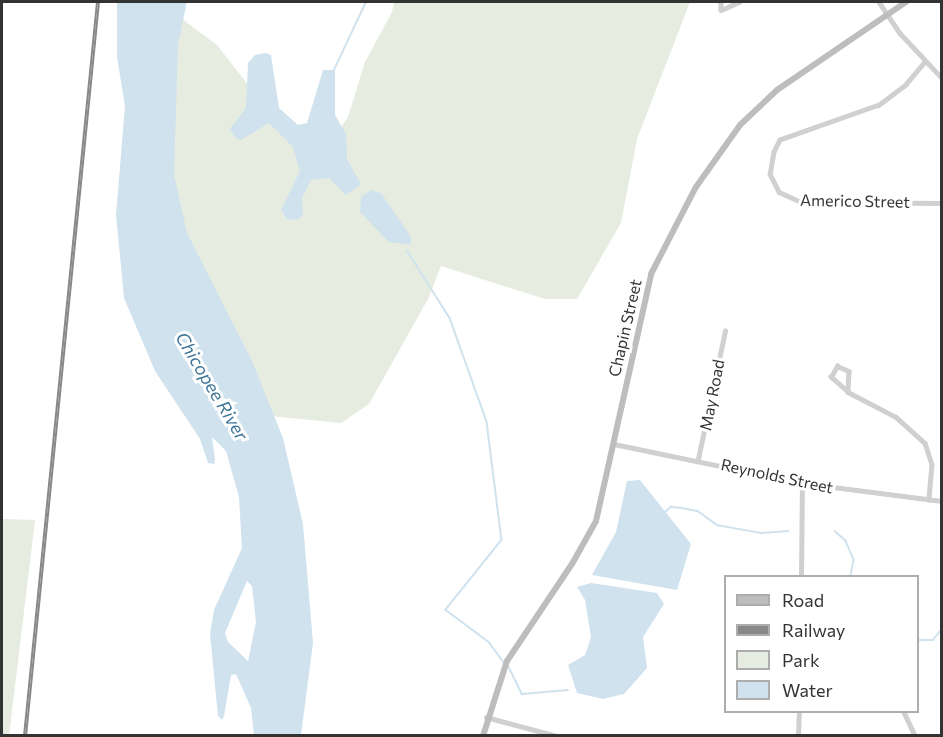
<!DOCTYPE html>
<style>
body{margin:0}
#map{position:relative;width:943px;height:737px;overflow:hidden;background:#fff;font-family:Commissioner,sans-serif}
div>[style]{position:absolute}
.green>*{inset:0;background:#e6ecdf}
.water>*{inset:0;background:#cfe2ee}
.stream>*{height:1.5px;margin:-0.75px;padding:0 0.75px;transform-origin:0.75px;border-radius:0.75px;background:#cfe2ee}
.street>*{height:4.5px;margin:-2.25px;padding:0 2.25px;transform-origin:2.25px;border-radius:2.25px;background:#d0d0d0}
.secondary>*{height:6px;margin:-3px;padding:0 3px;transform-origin:3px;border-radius:3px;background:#bdbdbd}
.rail>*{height:4px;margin-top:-2px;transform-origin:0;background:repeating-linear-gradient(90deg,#fff 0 4.5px,#888 0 9px);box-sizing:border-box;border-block:2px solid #888}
span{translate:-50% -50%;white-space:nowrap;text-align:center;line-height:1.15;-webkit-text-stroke:6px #fff;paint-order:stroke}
.street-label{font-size:16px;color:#333}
.water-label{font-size:18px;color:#3f7597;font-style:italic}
.frame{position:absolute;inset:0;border:3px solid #333;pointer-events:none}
.legend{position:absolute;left:724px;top:575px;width:195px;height:138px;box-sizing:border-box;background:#fff;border:2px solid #adadad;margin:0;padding:8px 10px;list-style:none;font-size:18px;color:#333}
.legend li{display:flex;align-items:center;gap:12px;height:30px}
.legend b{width:30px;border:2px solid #adadad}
</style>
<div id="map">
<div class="green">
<div style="clip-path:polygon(394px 2px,690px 2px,637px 139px,621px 223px,577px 299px,545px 299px,441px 266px,428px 299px,369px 404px,341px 423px,270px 416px,170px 202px,178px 16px,217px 45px,274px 118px,328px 146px,348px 117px,365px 62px,392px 12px)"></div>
<div style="clip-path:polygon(2px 519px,35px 520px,9px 736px,2px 735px)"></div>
</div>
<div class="water">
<div style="clip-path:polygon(evenodd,117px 2px,187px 2px,178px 44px,174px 175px,187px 233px,252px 361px,283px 438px,303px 524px,313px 643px,301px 735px,254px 735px,251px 708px,236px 674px,231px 675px,224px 716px,222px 720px,218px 716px,210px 634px,214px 610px,242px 548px,239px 497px,226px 451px,212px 437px,215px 460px,214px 464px,208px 463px,200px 439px,155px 371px,124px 298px,116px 215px,125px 106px,117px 57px,117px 2px,247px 581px,252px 586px,256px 622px,248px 661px,228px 642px,225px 633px,247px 581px)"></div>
<div style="clip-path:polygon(266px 53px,271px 55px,279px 108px,298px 125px,307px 123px,323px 70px,335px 70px,335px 115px,346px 134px,347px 159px,361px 184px,346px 195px,329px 178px,311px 180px,302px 198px,303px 215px,296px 220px,287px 219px,281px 210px,300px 171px,293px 147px,269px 123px,241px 140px,236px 139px,230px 129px,246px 108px,248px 63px,255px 55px)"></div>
<div style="clip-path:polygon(371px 190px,381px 193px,411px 237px,411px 245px,389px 242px,360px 212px,361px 197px)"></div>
<div style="clip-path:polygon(640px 480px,691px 544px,677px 590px,592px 575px,616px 532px,627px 481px)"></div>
<div style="clip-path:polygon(591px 583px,657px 593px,664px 604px,643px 637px,647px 668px,624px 694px,603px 699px,577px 693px,568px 665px,585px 655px,591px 637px,585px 600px,577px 587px)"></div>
</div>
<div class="stream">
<div style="left:334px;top:70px;width:75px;rotate:-64.8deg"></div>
<div style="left:407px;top:250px;width:80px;rotate:57.7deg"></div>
<div style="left:450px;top:318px;width:110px;rotate:70.4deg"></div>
<div style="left:487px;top:422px;width:119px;rotate:82.8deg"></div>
<div style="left:502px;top:540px;width:90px;rotate:128.7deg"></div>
<div style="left:446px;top:610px;width:54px;rotate:36.7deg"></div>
<div style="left:489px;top:642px;width:27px;rotate:54deg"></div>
<div style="left:665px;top:512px;width:8px;rotate:-40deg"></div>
<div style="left:671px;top:507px;width:11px;rotate:5deg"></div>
<div style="left:682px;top:508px;width:16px;rotate:11deg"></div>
<div style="left:698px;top:511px;width:24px;rotate:36deg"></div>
<div style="left:717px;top:525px;width:45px;rotate:10.3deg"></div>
<div style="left:761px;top:533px;width:27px;rotate:-4deg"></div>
<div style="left:835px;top:531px;width:15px;rotate:42deg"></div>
<div style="left:846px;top:541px;width:21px;rotate:67deg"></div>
<div style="left:854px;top:560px;width:16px;rotate:101deg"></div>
<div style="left:918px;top:640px;width:15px"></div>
<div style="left:933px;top:640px;width:14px;rotate:-51deg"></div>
<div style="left:509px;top:667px;width:30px;rotate:64deg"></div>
<div style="left:522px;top:694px;width:46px;rotate:-5deg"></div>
</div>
<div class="street">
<div style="left:721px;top:2px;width:8px;rotate:90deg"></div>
<div style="left:721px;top:10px;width:20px;rotate:-24deg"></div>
<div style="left:879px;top:2px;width:37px;rotate:56deg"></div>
<div style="left:900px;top:33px;width:62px;rotate:47deg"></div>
<div style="left:925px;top:62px;width:30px;rotate:130deg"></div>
<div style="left:906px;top:85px;width:34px;rotate:143deg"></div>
<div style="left:879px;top:105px;width:105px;rotate:160.5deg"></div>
<div style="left:780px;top:140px;width:13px;rotate:117deg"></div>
<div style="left:774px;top:152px;width:22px;rotate:100deg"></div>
<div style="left:770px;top:174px;width:20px;rotate:63deg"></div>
<div style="left:779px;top:192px;width:24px;rotate:24deg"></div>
<div style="left:801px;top:202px;width:141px;rotate:0.4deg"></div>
<div style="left:848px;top:392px;width:23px;rotate:-139deg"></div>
<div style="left:831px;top:377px;width:13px;rotate:-61deg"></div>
<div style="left:837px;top:366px;width:13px;rotate:23deg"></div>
<div style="left:849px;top:371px;width:21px;rotate:93deg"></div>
<div style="left:848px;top:392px;width:54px;rotate:27.5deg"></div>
<div style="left:896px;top:417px;width:39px;rotate:42deg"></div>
<div style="left:925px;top:443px;width:22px;rotate:72deg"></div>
<div style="left:932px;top:464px;width:36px;rotate:95deg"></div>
<div style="left:614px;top:444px;width:192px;rotate:11.7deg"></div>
<div style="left:802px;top:483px;width:141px;rotate:7.3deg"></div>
<div style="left:698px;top:459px;width:131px;rotate:-78.1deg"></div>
<div style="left:801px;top:576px;width:93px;rotate:-89.4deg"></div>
<div style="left:904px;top:712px;width:26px;rotate:65deg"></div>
<div style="left:486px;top:717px;width:73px;rotate:15deg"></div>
<div style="left:798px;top:736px;width:24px;rotate:-88deg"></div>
</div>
<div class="secondary">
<div style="left:483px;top:736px;width:79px;rotate:-72.3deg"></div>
<div style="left:507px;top:661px;width:117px;rotate:-56.2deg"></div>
<div style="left:572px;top:564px;width:49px;rotate:-60.8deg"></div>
<div style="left:596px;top:521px;width:253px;rotate:-77.4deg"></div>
<div style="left:651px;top:274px;width:98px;rotate:-62.7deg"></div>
<div style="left:696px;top:187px;width:76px;rotate:-54.6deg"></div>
<div style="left:740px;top:125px;width:51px;rotate:-43.4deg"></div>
<div style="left:777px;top:90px;width:156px;rotate:-34.3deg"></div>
</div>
<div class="rail">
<div style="left:25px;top:736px;width:738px;rotate:-84.32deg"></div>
</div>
<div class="street-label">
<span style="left:855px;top:201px;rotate:1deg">Americo Street</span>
<span style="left:625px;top:328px;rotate:-77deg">Chapin Street</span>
<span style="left:712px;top:395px;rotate:-79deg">May Road</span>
<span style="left:777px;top:476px;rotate:12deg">Reynolds Street</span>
</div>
<div class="water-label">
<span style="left:212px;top:386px;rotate:59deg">Chicopee River</span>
</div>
<div class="frame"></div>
<ul class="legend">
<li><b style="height:8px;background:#bdbdbd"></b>Road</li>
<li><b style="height:8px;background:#888"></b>Railway</li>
<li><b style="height:16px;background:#e6ecdf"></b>Park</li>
<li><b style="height:16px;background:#cfe2ee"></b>Water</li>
</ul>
</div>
